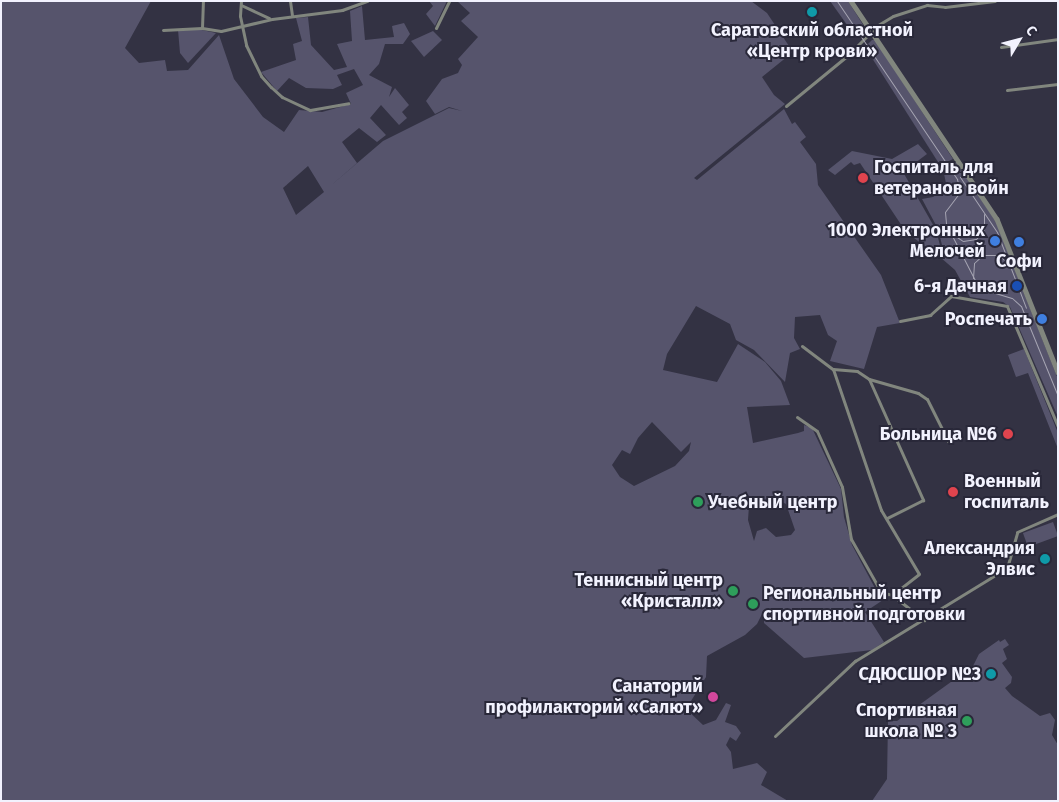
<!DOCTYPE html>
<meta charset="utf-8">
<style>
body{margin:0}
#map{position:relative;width:1059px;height:802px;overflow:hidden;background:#333243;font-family:"Fira Sans",sans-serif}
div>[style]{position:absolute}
.green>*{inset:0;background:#56546c;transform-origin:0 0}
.minor>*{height:3px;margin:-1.5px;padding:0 1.5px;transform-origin:1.5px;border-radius:1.5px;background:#81867e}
.tertiary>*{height:4.5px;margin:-2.25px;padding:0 2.25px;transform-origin:2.25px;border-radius:2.25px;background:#81867e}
.tram>*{height:1px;margin:-0.5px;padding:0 0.5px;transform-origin:0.5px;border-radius:0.5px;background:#a6a5b3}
.dots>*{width:14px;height:14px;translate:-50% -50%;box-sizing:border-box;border:2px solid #292839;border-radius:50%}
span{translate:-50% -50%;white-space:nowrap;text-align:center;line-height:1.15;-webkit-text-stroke:4px #292839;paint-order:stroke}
.poi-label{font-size:18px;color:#f2f2fe;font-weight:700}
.left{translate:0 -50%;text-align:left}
.right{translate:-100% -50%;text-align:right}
.frame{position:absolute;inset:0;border:2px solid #f2f2fe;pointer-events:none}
.north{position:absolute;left:994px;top:15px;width:50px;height:50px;-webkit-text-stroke:4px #292839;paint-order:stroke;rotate:53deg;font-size:14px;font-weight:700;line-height:20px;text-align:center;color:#f2f2fe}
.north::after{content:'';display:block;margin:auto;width:18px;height:22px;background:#f2f2fe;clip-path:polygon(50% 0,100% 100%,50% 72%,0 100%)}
</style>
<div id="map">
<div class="green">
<div style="clip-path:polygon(evenodd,1px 1px,151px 1px,125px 48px,139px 63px,165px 60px,167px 71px,188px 70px,219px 35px,234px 79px,263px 117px,284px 132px,299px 110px,322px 112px,351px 104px,346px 93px,363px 85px,354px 69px,337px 75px,342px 85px,333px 89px,306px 88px,289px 78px,277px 91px,261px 72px,296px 60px,293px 44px,302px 41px,296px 18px,308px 17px,311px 45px,334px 70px,347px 67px,337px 44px,352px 41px,350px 11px,362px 6px,365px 40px,394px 37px,392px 26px,404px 23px,410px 34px,403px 44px,385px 44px,379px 64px,369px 75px,392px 87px,389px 97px,395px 88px,409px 105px,402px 112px,407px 118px,399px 125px,381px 105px,370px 118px,386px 135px,377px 142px,359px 128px,342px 142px,357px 163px,328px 188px,383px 141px,449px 108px,462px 111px,449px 107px,435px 114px,426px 101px,442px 79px,458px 73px,462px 65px,458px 59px,478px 37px,461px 21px,470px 13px,457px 1px,751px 1px,767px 13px,793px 52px,762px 77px,774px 95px,785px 104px,694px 178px,697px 180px,784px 109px,792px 124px,795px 122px,806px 137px,800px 142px,816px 164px,818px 185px,881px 275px,900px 323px,877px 327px,864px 369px,830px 361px,837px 341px,828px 335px,820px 315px,795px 317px,794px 338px,800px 349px,790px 353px,785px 382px,754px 350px,736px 340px,730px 324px,696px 306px,667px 354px,663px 370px,717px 382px,738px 344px,765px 362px,781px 381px,790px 405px,747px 407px,753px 443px,798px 433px,804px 431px,804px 425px,812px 428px,841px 489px,844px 517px,852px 545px,876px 590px,889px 596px,865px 612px,884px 642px,872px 650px,804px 658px,764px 623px,764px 610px,757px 624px,745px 635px,707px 656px,706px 677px,686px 709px,703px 725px,716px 720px,726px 703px,731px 705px,725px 722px,736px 726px,741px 733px,736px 741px,730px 737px,726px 745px,731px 752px,733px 769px,757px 763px,767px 772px,761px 785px,788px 801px,1px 801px,1px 1px,308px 166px,324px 192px,296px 215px,283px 188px,308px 166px,1px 1px,652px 422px,681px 452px,691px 442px,689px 451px,675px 466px,634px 486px,620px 477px,612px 465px,622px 450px,630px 454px,638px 438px,652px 422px,1px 1px,776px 499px,786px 504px,795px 530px,791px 535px,776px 537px,766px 528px,757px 531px,754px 541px,748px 520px,749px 506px,776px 499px)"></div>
<div style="clip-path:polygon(429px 1px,447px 1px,435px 26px,426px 14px,433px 6px)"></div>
<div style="clip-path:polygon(830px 1px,848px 1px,867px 31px,855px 36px)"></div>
<div style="clip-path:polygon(178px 30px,202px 30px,216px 33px,188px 63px,180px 53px)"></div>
<div style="clip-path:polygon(433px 31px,442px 40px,424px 57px,411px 41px)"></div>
<div style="clip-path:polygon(872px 40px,875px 40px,953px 159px,943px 164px,938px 162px,865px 47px)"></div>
<div style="clip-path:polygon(918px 144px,927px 154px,903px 172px,936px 230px,942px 253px,938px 256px,906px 232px,860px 163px,854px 165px,851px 162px,835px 175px,828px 170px,852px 151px,892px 159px)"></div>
<div style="clip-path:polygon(956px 162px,996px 222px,1058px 379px,1058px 417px,1010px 307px,1003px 302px,970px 297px,955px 270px,940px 257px,944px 253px,938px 229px,922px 199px,933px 197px,947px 188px,943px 169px)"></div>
<div style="clip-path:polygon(1024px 349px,1058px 433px,1058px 449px,1028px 373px,1016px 377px,1008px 355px)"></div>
<div style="left:1053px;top:522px;width:15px;height:32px;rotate:70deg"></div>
<div style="clip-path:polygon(1005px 639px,1009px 645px,1003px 649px,1007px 659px,1002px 663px,1012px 677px,1011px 683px,1005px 688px,1012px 696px,1040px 716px,1050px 713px,1055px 720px,1052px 735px,1058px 745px,1058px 801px,872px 801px,887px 779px,888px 721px,897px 721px,973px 666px,979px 654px,999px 640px,1000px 642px)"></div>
</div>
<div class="minor">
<div style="left:241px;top:1px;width:15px;rotate:94deg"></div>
<div style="left:240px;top:16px;width:30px;rotate:78deg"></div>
<div style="left:246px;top:45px;width:34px;rotate:64deg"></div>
<div style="left:261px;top:76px;width:15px;rotate:48deg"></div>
<div style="left:271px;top:87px;width:15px;rotate:42deg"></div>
<div style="left:282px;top:97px;width:31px;rotate:25deg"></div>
<div style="left:310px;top:110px;width:39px;rotate:-10deg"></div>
<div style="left:290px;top:1px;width:15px;rotate:82deg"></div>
<div style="left:241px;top:5px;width:31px;rotate:25deg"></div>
<div style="left:202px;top:28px;width:27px;rotate:-88deg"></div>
<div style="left:436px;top:28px;width:30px;rotate:-64deg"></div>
<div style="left:163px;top:30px;width:39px;rotate:-3deg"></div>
<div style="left:202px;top:28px;width:19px;rotate:9deg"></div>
<div style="left:221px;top:31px;width:52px;rotate:-13.2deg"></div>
<div style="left:272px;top:19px;width:71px;rotate:-7.3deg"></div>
<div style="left:342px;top:10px;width:27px;rotate:-20deg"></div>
<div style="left:1001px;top:47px;width:58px;rotate:-8deg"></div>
<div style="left:1007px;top:90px;width:51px;rotate:-6.7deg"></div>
<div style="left:786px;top:106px;width:80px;rotate:-39.4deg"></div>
<div style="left:848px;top:55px;width:42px;rotate:-45deg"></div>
<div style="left:878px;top:25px;width:17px;rotate:-31deg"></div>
<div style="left:893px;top:16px;width:36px;rotate:-18deg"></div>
<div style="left:927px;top:5px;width:18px;rotate:6deg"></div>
<div style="left:945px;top:7px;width:50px;rotate:-6.8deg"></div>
<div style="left:900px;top:321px;width:31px;rotate:-11deg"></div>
<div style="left:930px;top:315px;width:28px;rotate:-42deg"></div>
<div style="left:951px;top:296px;width:57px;rotate:10.1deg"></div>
<div style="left:1007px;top:306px;width:131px;rotate:67.1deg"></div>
<div style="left:802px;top:346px;width:39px;rotate:37deg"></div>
<div style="left:833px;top:369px;width:149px;rotate:71.2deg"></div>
<div style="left:881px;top:510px;width:74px;rotate:59.3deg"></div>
<div style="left:919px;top:574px;width:34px;rotate:142deg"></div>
<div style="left:833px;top:369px;width:24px;rotate:5deg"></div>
<div style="left:857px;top:371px;width:14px;rotate:34deg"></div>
<div style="left:869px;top:379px;width:51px;rotate:15.9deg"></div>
<div style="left:918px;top:393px;width:11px;rotate:34deg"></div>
<div style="left:927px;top:399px;width:47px;rotate:63.4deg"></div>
<div style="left:869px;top:379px;width:133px;rotate:65.9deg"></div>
<div style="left:923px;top:500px;width:40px;rotate:153.4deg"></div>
<div style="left:797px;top:417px;width:24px;rotate:35deg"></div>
<div style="left:817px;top:431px;width:61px;rotate:65.9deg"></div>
<div style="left:842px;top:487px;width:53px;rotate:80.2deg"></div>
<div style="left:851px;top:539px;width:61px;rotate:60.5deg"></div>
<div style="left:881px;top:592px;width:11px;rotate:15deg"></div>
<div style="left:892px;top:595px;width:41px;rotate:38deg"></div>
<div style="left:775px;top:736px;width:110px;rotate:-43.2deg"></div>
<div style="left:855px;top:661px;width:178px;rotate:-31.5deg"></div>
<div style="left:1007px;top:568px;width:37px;rotate:-74deg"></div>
<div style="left:1017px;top:532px;width:45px;rotate:-23.7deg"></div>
</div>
<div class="tertiary">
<div style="left:851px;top:1px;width:262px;rotate:56.2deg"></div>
<div style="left:997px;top:219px;width:165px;rotate:68.3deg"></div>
</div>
<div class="tram">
<div style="left:837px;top:1px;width:215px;rotate:56deg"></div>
<div style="left:957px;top:179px;width:13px;rotate:77deg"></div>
<div style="left:960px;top:192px;width:25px;rotate:127deg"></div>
<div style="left:945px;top:212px;width:12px;rotate:85deg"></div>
<div style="left:946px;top:224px;width:68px;rotate:62.7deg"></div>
<div style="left:977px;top:284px;width:7px;rotate:45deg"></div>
<div style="left:982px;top:289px;width:31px;rotate:17deg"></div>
<div style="left:1012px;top:298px;width:12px;rotate:42deg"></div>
<div style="left:1021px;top:306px;width:97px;rotate:67.7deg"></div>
<div style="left:960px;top:177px;width:66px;rotate:56.1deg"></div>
<div style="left:997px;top:232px;width:81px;rotate:69.1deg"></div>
<div style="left:951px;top:233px;width:14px;rotate:34deg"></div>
<div style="left:963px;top:241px;width:13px;rotate:-9deg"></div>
<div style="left:976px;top:239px;width:12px;rotate:-48deg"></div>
<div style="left:984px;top:230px;width:16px;rotate:-90deg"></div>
<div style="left:973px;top:278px;width:15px;rotate:-86deg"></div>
<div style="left:974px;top:263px;width:12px;rotate:-42deg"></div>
<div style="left:983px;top:255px;width:17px"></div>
<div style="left:1000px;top:255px;width:13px;rotate:51deg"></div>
</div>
<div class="dots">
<div style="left:812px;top:12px;background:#0f9aa8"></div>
<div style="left:863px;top:178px;background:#e0444e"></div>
<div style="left:995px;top:241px;background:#3f7fe0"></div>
<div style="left:1019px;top:242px;background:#3f7fe0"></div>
<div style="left:1017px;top:286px;background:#1a4fb4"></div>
<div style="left:1042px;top:319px;background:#3f7fe0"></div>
<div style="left:1008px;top:434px;background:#e0444e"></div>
<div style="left:953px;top:492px;background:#e0444e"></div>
<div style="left:698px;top:502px;background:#2e9e5b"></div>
<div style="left:1045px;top:559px;background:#0f9aa8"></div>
<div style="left:733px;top:591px;background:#2e9e5b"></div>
<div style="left:753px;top:604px;background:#2e9e5b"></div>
<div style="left:991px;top:674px;background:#0f9aa8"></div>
<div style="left:713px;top:697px;background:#d1479c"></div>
<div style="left:967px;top:721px;background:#2e9e5b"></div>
</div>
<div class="poi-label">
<span style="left:812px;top:41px">Саратовский областной<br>«Центр крови»</span>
<span class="left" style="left:874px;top:178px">Госпиталь для<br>ветеранов войн</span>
<span class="right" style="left:985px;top:241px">1000 Электронных<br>Мелочей</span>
<span style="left:1019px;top:261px">Софи</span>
<span class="right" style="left:1007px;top:286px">6-я Дачная</span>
<span class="right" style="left:1032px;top:319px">Роспечать</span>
<span class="right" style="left:997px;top:434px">Больница №6</span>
<span class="left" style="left:964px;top:492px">Военный<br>госпиталь</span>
<span class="left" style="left:708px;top:502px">Учебный центр</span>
<span class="right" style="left:1035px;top:559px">Александрия<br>Элвис</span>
<span class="right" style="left:723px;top:591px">Теннисный центр<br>«Кристалл»</span>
<span class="left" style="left:763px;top:604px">Региональный центр<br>спортивной подготовки</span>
<span class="right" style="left:981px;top:674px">СДЮСШОР №3</span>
<span class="right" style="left:703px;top:697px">Санаторий<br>профилакторий «Салют»</span>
<span class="right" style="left:957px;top:721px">Спортивная<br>школа № 3</span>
</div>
<div class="frame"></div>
<div class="north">С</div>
</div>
